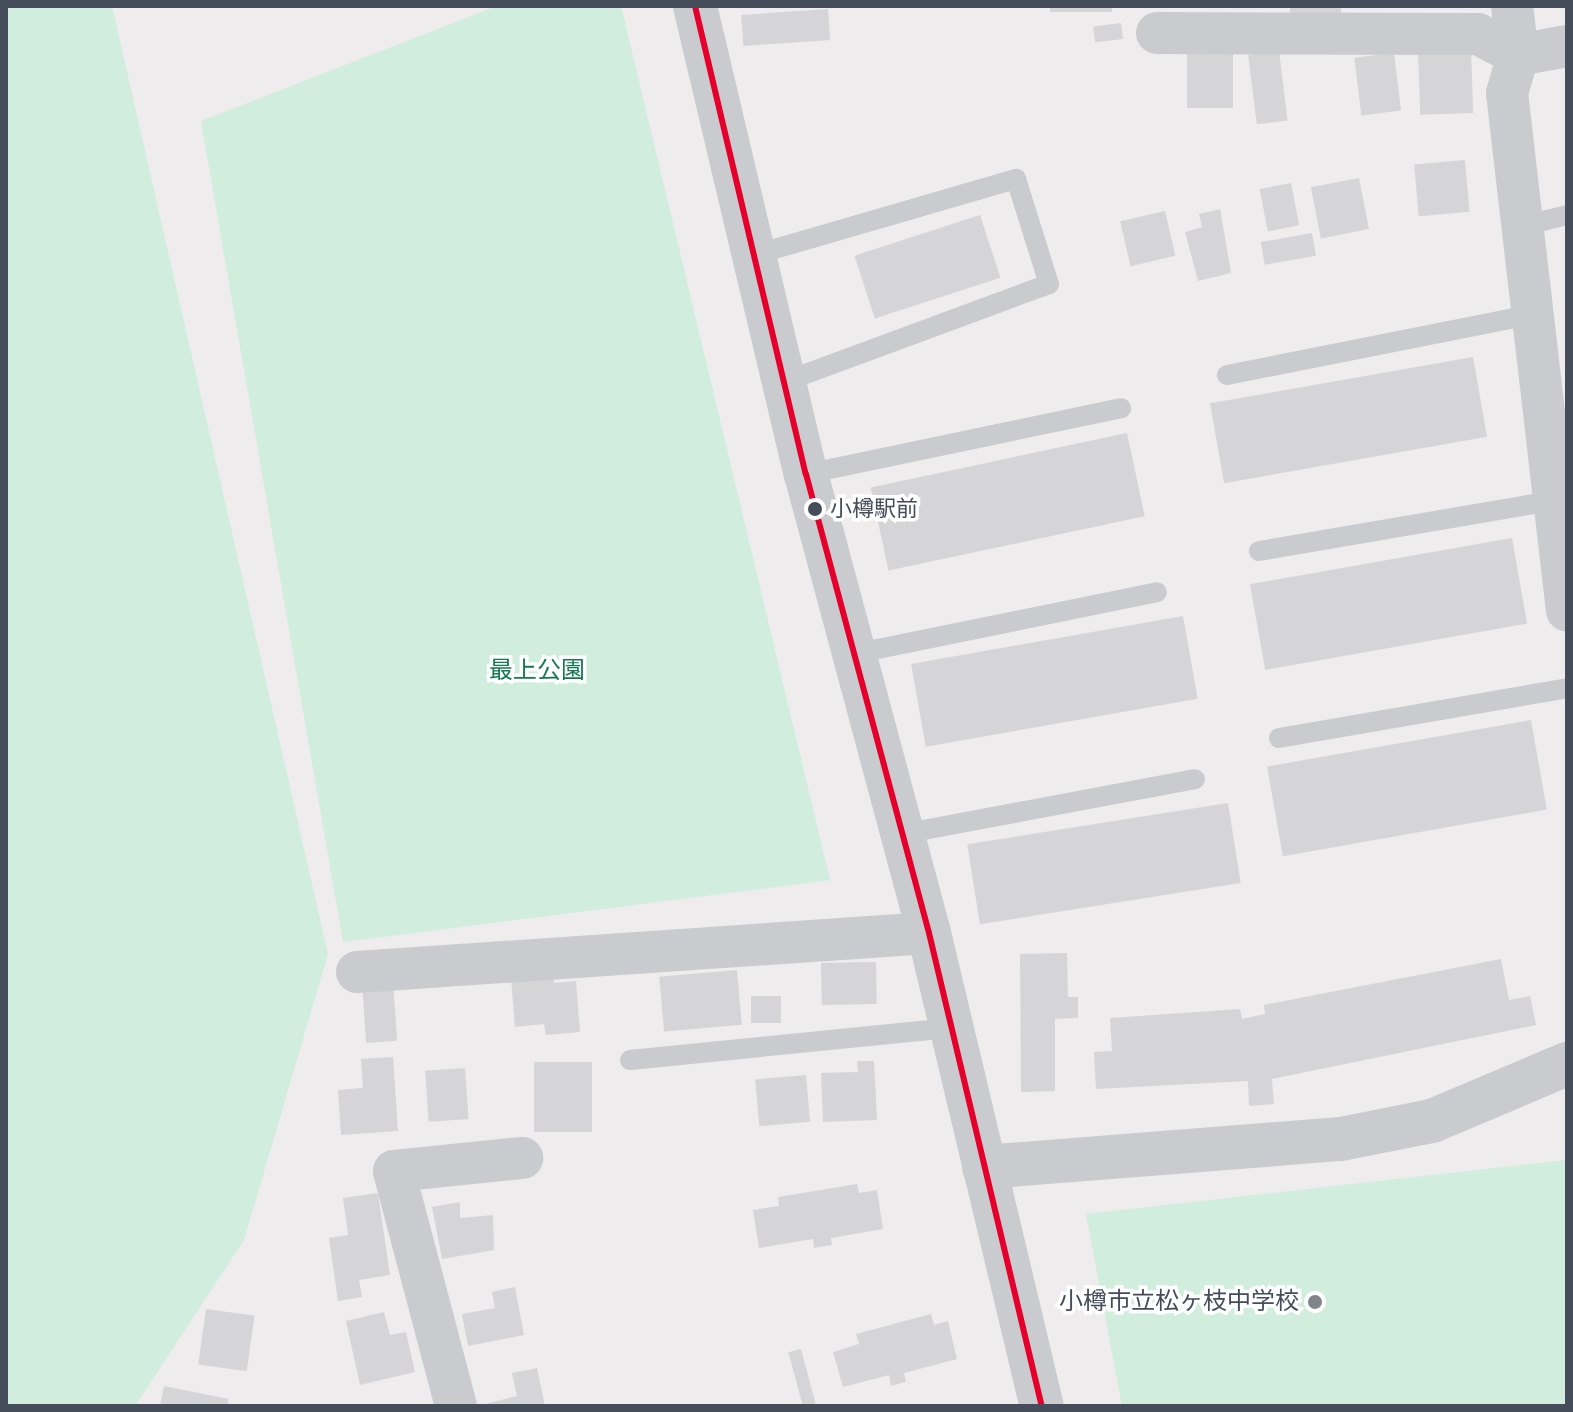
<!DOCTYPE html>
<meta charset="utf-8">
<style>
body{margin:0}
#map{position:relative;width:1573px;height:1412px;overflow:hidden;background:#eeecec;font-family:"Roboto Condensed","Noto Sans JP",sans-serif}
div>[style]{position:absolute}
.green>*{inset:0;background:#d0eddd}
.building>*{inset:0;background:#d5d4d7;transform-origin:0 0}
.service>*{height:20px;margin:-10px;padding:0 10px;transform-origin:10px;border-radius:10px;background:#c9cbce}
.minor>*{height:42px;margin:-21px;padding:0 21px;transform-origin:21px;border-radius:21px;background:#c9cbce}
.tertiary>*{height:44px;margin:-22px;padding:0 22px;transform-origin:22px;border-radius:22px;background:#c9cbce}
.bus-1>*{height:6px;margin:-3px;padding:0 3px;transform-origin:3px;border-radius:3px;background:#e4002b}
.dots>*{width:22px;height:22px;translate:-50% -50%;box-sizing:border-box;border:4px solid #fff;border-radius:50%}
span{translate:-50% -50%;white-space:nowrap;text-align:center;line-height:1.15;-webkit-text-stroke:7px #fff;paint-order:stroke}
.bus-label{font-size:22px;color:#444d59}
.left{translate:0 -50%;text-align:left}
.park-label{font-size:24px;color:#157a4f}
.poi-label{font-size:24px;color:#444d59}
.right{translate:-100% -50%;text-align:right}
.frame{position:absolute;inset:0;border:8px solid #444d59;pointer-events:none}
</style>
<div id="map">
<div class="green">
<div style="clip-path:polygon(6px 6px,112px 6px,328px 954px,244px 1240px,135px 1406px,6px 1406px)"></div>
<div style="clip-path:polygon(497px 6px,621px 6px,830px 880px,343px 942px,201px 121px)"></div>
<div style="clip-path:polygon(1567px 1160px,1567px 1406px,1122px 1406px,1086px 1214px)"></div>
</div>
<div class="building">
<div style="left:1050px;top:6px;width:62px;height:6px"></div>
<div style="left:1290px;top:6px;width:51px;height:14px"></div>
<div style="left:828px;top:9px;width:31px;height:87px;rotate:86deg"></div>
<div style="left:1121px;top:23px;width:16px;height:28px;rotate:83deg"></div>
<div style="left:1187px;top:49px;width:46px;height:59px"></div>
<div style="left:1471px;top:50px;width:63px;height:53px;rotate:88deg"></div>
<div style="left:1279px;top:51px;width:70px;height:31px;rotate:83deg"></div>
<div style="left:1394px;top:53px;width:58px;height:40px;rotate:83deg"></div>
<div style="left:1465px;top:160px;width:52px;height:51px;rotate:85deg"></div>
<div style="left:1359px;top:178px;width:52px;height:49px;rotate:79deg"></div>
<div style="left:1291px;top:183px;width:43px;height:32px;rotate:79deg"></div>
<div style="clip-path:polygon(1220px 209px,1231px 273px,1198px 281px,1185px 232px,1202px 227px,1199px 214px)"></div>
<div style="left:1165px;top:211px;width:46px;height:46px;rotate:77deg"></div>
<div style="left:980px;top:215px;width:66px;height:132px;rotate:72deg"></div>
<div style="left:1312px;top:233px;width:23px;height:52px;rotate:80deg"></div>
<div style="left:1473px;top:357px;width:81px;height:267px;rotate:80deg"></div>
<div style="left:1127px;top:433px;width:85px;height:262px;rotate:78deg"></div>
<div style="left:1512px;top:538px;width:87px;height:266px;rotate:80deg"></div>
<div style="left:1183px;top:616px;width:84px;height:276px;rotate:80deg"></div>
<div style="left:1531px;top:720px;width:91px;height:268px;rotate:80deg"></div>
<div style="left:1228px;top:803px;width:81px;height:264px;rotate:81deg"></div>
<div style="clip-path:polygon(1067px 953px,1068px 997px,1078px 997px,1078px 1018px,1055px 1019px,1055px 1091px,1021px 1092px,1020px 954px)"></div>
<div style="clip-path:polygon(1501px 959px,1509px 1000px,1530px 996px,1536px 1025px,1272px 1079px,1274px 1104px,1249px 1106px,1248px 1081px,1096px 1089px,1094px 1052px,1112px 1051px,1110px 1018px,1240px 1009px,1242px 1019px,1265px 1014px,1264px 1005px)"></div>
<div style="left:876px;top:962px;width:42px;height:55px;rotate:89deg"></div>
<div style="clip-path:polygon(553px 966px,554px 983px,576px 981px,580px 1032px,546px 1035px,544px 1024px,515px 1027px,511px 978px)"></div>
<div style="left:737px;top:970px;width:55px;height:78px;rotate:85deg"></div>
<div style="left:393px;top:982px;width:59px;height:31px;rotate:86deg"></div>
<div style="left:751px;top:996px;width:30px;height:27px"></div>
<div style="clip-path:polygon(393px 1057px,398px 1131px,341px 1135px,338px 1090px,363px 1088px,361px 1059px)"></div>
<div style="clip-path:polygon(857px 1061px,874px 1061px,877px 1120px,823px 1122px,821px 1073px,858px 1072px)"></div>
<div style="left:534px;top:1062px;width:58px;height:70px"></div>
<div style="left:465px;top:1068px;width:51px;height:40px;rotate:86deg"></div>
<div style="left:806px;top:1075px;width:47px;height:51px;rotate:85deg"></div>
<div style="clip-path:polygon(857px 1184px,859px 1193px,877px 1190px,883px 1229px,831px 1238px,832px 1245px,814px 1248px,813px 1239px,759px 1248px,753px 1210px,779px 1206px,778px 1197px)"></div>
<div style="clip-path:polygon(378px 1193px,390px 1275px,359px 1280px,362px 1297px,338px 1301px,329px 1238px,348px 1235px,343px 1198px)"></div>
<div style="clip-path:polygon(460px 1202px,460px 1218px,493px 1215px,494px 1250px,442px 1259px,432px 1207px)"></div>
<div style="clip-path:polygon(515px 1287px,524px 1335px,468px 1346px,462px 1314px,495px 1308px,492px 1292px)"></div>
<div style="left:206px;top:1309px;width:49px;height:56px;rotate:8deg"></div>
<div style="clip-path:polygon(384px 1312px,390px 1335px,406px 1332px,415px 1372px,360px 1385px,346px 1321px)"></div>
<div style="clip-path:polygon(931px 1314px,934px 1325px,948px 1321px,957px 1359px,904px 1373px,906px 1382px,891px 1386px,889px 1375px,843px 1387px,833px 1352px,859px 1344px,856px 1334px)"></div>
<div style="left:801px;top:1349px;width:59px;height:13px;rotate:75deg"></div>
<div style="clip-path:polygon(537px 1368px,545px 1406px,477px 1406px,517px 1396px,512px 1373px)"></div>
<div style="clip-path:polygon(164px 1386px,229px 1399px,227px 1406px,160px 1406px)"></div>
</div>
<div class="service">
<div style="left:1523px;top:226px;width:45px;rotate:-14deg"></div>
<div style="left:754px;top:255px;width:273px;rotate:-16.2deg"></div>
<div style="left:1016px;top:179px;width:110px;rotate:72.6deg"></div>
<div style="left:1049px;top:284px;width:283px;rotate:159.7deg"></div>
<div style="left:1227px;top:375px;width:308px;rotate:-11.2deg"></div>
<div style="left:806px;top:474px;width:322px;rotate:-11.8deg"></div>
<div style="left:1259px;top:551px;width:298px;rotate:-9.7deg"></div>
<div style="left:853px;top:654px;width:310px;rotate:-11.5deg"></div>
<div style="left:1279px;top:738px;width:292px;rotate:-9.8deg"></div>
<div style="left:902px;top:834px;width:298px;rotate:-10.6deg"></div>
<div style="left:630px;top:1060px;width:324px;rotate:-5.7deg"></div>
</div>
<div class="minor">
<div style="left:1512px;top:6px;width:49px;rotate:83deg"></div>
<div style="left:1518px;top:55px;width:40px;rotate:106deg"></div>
<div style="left:1507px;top:93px;width:521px;rotate:83.39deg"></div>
<div style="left:1157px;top:33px;width:321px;rotate:0.2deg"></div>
<div style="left:1478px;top:34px;width:45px;rotate:27.7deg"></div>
<div style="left:1518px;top:55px;width:50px;rotate:-10.4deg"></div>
<div style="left:357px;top:972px;width:573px;rotate:-3.9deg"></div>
<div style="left:456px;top:1406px;width:243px;rotate:-104.8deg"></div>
<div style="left:394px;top:1171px;width:129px;rotate:-5.8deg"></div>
</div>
<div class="tertiary">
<div style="left:695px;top:6px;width:481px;rotate:76.7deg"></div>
<div style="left:806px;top:474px;width:475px;rotate:75deg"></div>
<div style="left:929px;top:933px;width:486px;rotate:76.6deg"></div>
<div style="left:984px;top:1167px;width:358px;rotate:-4.5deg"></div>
<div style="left:1341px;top:1139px;width:93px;rotate:-11.2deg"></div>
<div style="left:1432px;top:1121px;width:147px;rotate:-22.9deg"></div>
</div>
<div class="bus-1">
<div style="left:695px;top:6px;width:481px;rotate:76.7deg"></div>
<div style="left:806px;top:474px;width:475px;rotate:75deg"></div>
<div style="left:929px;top:933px;width:486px;rotate:76.6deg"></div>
</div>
<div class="dots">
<div style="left:815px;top:509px;background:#444d59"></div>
<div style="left:1315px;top:1302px;background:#80858c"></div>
</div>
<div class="bus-label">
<span class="left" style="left:830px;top:509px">小樽駅前</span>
</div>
<div class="park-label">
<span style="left:537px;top:671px">最上公園</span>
</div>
<div class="poi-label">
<span class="right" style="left:1299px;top:1302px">小樽市立松ヶ枝中学校</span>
</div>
<div class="frame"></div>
</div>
